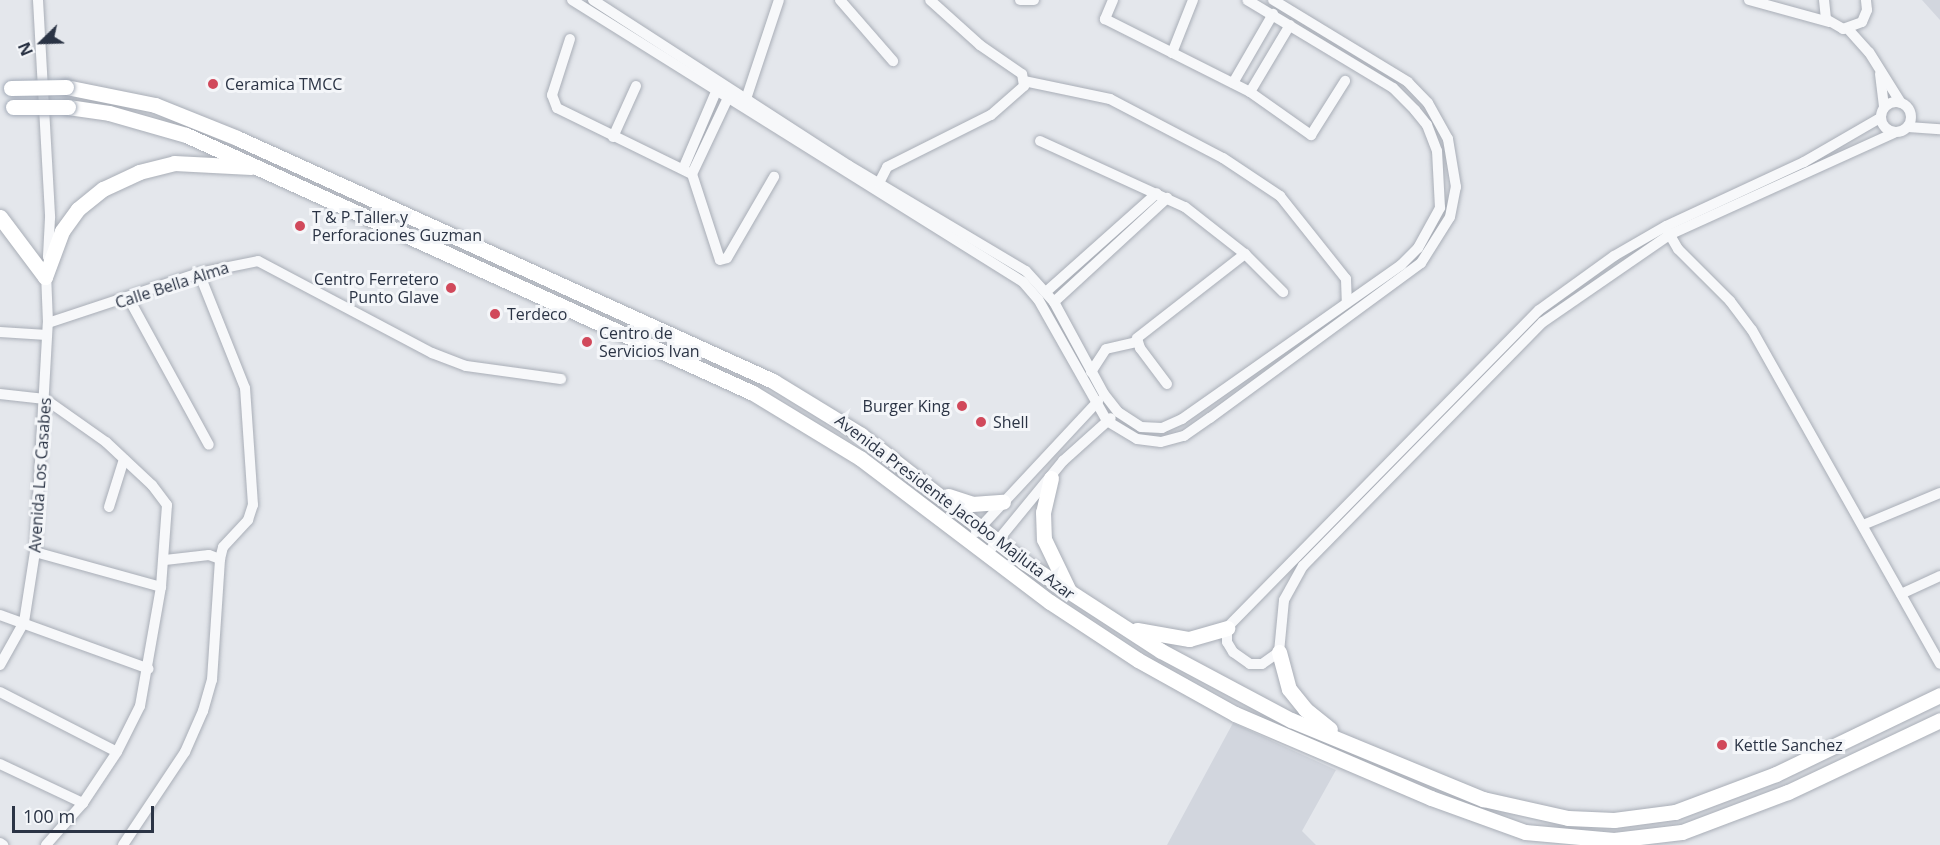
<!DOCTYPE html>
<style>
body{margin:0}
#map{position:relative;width:1940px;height:845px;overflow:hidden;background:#e4e7ec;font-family:"Open Sans",sans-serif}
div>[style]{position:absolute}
.built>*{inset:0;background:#d2d6de}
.roads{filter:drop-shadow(0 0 2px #a9aeb7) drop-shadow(0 0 2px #a9aeb7)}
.street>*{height:10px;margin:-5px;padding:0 5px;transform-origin:5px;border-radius:5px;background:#f7f8fa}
.street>.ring{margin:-5px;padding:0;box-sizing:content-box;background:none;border:10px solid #f7f8fa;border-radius:50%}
.primary>*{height:15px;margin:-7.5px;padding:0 7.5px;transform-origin:7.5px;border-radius:7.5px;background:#fff}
.bridges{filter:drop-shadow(0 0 2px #a3abb8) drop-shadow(0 0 2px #a3abb8)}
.primary-bridge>*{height:15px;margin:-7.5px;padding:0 7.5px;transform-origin:7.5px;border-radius:7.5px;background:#fff}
.dots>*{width:16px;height:16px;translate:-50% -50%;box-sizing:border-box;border:3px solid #f4f6f9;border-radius:50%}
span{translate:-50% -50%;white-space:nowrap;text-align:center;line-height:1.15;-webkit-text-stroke:6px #f4f6f9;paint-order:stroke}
.poi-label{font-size:16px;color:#2b3445}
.left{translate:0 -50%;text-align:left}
.right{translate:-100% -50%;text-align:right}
.street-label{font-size:16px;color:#2b3445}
.north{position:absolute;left:12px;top:12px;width:60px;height:60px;-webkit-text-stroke:4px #f4f6f9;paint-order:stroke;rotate:247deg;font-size:16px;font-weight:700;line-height:24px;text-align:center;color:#2b3445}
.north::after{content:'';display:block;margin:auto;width:21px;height:27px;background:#2b3445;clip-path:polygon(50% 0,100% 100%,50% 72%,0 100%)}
.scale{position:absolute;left:12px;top:806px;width:142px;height:27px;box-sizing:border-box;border:3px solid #2b3445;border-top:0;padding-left:8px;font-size:18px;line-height:21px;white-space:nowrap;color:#2b3445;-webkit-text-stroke:4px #f4f6f9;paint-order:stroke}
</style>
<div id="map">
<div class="built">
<div style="clip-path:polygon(1922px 0,1940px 0,1940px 20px)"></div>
<div style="clip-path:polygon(1233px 723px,1336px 770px,1302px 831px,1316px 845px,1167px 845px)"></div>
</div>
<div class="roads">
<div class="street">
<div style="left:38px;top:0;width:218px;rotate:86.8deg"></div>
<div style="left:50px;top:218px;width:39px;rotate:93deg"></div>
<div style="left:572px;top:0;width:532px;rotate:32.02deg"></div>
<div style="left:1023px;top:282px;width:23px;rotate:49deg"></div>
<div style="left:1038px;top:299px;width:140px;rotate:60.5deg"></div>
<div style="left:1107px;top:421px;width:35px;rotate:31deg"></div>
<div style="left:1137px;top:439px;width:24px;rotate:7deg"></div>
<div style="left:1161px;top:442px;width:24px;rotate:-15deg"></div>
<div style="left:1184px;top:436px;width:32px;rotate:-35deg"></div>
<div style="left:1210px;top:418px;width:262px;rotate:-36.3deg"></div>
<div style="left:1421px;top:263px;width:54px;rotate:-57.8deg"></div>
<div style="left:1450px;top:217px;width:31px;rotate:-79deg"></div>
<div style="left:1456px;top:187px;width:49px;rotate:-99.5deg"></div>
<div style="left:1448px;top:139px;width:41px;rotate:-119.1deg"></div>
<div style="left:1428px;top:103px;width:29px;rotate:-134deg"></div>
<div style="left:1408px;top:82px;width:158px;rotate:-148.7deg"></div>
<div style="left:593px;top:0;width:304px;rotate:32.9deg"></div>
<div style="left:848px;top:165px;width:207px;rotate:30.8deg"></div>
<div style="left:1026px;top:271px;width:42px;rotate:47.9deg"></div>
<div style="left:1054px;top:302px;width:105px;rotate:61.5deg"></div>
<div style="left:1104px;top:394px;width:23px;rotate:52deg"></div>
<div style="left:1118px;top:412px;width:27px;rotate:33deg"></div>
<div style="left:1141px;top:427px;width:21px;rotate:3deg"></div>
<div style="left:1162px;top:428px;width:22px;rotate:-24deg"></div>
<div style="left:1182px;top:419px;width:268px;rotate:-35.1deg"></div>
<div style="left:1401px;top:265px;width:24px;rotate:-45deg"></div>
<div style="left:1418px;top:248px;width:46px;rotate:-61.2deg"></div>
<div style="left:1440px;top:208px;width:57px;rotate:-93deg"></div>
<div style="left:1437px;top:151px;width:28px;rotate:-111deg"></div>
<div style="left:1427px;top:125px;width:19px;rotate:-129deg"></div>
<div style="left:1415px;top:110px;width:31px;rotate:-135deg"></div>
<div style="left:1393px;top:88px;width:170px;rotate:-148.9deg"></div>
<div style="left:840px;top:0;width:81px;rotate:49deg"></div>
<div style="left:1020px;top:0;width:14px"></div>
<div style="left:1113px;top:0;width:21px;rotate:113deg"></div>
<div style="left:1105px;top:19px;width:162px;rotate:26.7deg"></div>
<div style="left:1250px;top:92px;width:75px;rotate:35.2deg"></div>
<div style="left:1311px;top:135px;width:64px;rotate:-57.8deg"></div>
<div style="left:1749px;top:0;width:83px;rotate:15.4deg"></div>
<div style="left:1824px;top:0;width:19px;rotate:84deg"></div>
<div style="left:1826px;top:19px;width:20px;rotate:30deg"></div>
<div style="left:1843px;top:29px;width:20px;rotate:-20deg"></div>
<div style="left:1862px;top:22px;width:13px;rotate:-67deg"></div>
<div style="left:1867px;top:10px;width:10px;rotate:-96deg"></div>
<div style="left:1848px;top:29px;width:31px;rotate:48deg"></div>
<div style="left:1869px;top:52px;width:60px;rotate:57.9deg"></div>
<div style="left:570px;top:39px;width:59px;rotate:107.8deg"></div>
<div style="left:552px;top:95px;width:14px;rotate:69deg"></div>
<div style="left:557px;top:108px;width:150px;rotate:26.1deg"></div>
<div style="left:692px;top:174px;width:90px;rotate:72deg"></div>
<div style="left:720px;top:260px;width:7px;rotate:-16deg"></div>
<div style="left:727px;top:258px;width:94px;rotate:-59.9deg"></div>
<div style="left:1172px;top:53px;width:57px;rotate:-68.4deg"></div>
<div style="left:1880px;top:74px;width:33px;rotate:83deg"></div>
<div style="left:1024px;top:81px;width:88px;rotate:11.8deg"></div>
<div style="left:1110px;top:99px;width:127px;rotate:27.6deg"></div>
<div style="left:1223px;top:158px;width:69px;rotate:33.7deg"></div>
<div style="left:1280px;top:196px;width:106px;rotate:51.5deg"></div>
<div style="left:1346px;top:279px;width:23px;rotate:88deg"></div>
<div style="left:1233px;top:83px;width:80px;rotate:-59.9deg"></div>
<div style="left:1250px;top:92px;width:78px;rotate:-59.2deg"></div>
<div style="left:746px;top:99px;width:104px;rotate:-71.6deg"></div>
<div class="ring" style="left:1881px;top:102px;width:20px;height:20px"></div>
<div style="left:1880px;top:118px;width:88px;rotate:149.9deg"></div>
<div style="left:1804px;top:162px;width:152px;rotate:155.1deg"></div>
<div style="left:1666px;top:226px;width:60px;rotate:150deg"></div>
<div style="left:1614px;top:256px;width:92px;rotate:144.2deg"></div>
<div style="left:1539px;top:310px;width:445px;rotate:134.5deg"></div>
<div style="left:1227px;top:628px;width:14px;rotate:90deg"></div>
<div style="left:1227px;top:642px;width:12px;rotate:59deg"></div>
<div style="left:1233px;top:652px;width:21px;rotate:35deg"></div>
<div style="left:1250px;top:664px;width:12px"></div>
<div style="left:1262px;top:664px;width:21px;rotate:-35deg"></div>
<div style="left:1279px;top:652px;width:52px;rotate:-84.5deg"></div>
<div style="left:1284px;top:600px;width:39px;rotate:-61deg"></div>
<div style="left:1303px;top:566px;width:342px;rotate:-45.5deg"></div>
<div style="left:1543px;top:322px;width:153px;rotate:-34.6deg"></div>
<div style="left:1669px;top:235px;width:247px;rotate:-24.4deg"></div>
<div style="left:1908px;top:127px;width:32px;rotate:4deg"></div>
<div style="left:613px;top:137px;width:56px;rotate:-65.7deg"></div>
<div style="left:1040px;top:141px;width:159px;rotate:24.5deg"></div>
<div style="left:1185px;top:207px;width:76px;rotate:38.1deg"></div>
<div style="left:1245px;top:254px;width:54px;rotate:45deg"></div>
<div style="left:683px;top:169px;width:89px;rotate:-66.9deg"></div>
<div style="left:692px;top:174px;width:82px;rotate:-64.7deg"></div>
<div style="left:879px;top:183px;width:18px;rotate:-63deg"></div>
<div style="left:887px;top:167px;width:116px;rotate:-26.6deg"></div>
<div style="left:991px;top:115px;width:44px;rotate:-41.3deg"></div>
<div style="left:1024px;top:86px;width:12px;rotate:-99deg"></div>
<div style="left:1022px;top:74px;width:51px;rotate:-145.4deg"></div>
<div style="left:980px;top:45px;width:67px;rotate:-138deg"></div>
<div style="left:1667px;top:230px;width:22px;rotate:60deg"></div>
<div style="left:1678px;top:249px;width:74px;rotate:45deg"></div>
<div style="left:1730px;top:301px;width:36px;rotate:53deg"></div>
<div style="left:1752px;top:330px;width:383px;rotate:60.6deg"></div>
<div style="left:1047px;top:291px;width:147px;rotate:-41.7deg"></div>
<div style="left:129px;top:299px;width:166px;rotate:61.3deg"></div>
<div style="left:1054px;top:302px;width:154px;rotate:-42.6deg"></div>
<div style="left:48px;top:323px;width:159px;rotate:-18.3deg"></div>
<div style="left:199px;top:273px;width:60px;rotate:-11.5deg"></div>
<div style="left:258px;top:261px;width:197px;rotate:27.9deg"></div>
<div style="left:432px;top:353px;width:36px;rotate:21deg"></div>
<div style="left:466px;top:366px;width:96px;rotate:7.8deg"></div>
<div style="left:0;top:332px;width:47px;rotate:3.7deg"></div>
<div style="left:1091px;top:372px;width:27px;rotate:-57deg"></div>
<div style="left:1106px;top:349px;width:32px;rotate:-13deg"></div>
<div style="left:1167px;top:384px;width:45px;rotate:-126.9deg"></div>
<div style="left:1140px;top:348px;width:10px;rotate:-107deg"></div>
<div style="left:1137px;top:338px;width:137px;rotate:-37.9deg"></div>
<div style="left:0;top:394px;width:45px;rotate:6.3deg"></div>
<div style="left:45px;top:399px;width:75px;rotate:35.2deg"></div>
<div style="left:106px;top:442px;width:63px;rotate:43.1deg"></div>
<div style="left:152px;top:485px;width:25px;rotate:53deg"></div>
<div style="left:167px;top:505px;width:82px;rotate:94.2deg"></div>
<div style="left:161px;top:587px;width:121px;rotate:100deg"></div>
<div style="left:140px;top:706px;width:51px;rotate:116.6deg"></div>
<div style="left:117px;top:752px;width:61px;rotate:123.7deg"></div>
<div style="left:83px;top:803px;width:56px;rotate:131.4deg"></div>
<div style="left:109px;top:507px;width:50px;rotate:-72.6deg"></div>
<div style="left:1863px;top:525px;width:83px;rotate:-22.6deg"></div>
<div style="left:976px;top:532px;width:179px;rotate:-47deg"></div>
<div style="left:35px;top:552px;width:131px;rotate:15.5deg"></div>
<div style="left:986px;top:555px;width:122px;rotate:-50.7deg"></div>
<div style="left:1063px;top:461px;width:64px;rotate:-41.9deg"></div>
<div style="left:165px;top:560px;width:44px;rotate:-6.5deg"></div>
<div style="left:209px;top:555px;width:12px;rotate:20deg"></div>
<div style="left:1901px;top:594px;width:43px;rotate:-24.8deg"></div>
<div style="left:0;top:615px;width:158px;rotate:19.9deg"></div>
<div style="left:0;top:665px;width:49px;rotate:-60.8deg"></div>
<div style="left:24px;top:622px;width:71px;rotate:-81.1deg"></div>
<div style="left:35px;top:552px;width:229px;rotate:-86.8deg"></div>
<div style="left:48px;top:323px;width:50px;rotate:-92.3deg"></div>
<div style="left:0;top:692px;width:131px;rotate:27.1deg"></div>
<div style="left:0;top:764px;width:92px;rotate:25.2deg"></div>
<div style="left:0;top:843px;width:4px;rotate:34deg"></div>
<div style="left:123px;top:845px;width:112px;rotate:-56.3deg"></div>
<div style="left:185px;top:752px;width:45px;rotate:-66.3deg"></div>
<div style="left:203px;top:711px;width:32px;rotate:-74deg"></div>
<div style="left:212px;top:680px;width:121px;rotate:-86.2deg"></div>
<div style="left:220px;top:559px;width:12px;rotate:-76deg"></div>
<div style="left:223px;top:547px;width:37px;rotate:-47deg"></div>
<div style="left:248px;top:520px;width:16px;rotate:-72deg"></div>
<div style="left:253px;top:505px;width:117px;rotate:-93.9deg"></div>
<div style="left:245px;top:388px;width:124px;rotate:-111.8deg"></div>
</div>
<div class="primary">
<div style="left:66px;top:87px;width:91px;rotate:11.4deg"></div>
<div style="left:155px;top:105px;width:88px;rotate:21.9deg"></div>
<div style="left:237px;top:138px;width:589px;rotate:24.39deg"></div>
<div style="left:773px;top:381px;width:103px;rotate:31.5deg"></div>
<div style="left:861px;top:435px;width:207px;rotate:37.9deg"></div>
<div style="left:1024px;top:562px;width:163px;rotate:33deg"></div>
<div style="left:1161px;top:651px;width:147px;rotate:28deg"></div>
<div style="left:1291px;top:720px;width:208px;rotate:22.4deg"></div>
<div style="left:1483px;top:799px;width:87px;rotate:12.6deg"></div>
<div style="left:1568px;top:818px;width:46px;rotate:2.5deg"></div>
<div style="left:1614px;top:820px;width:62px;rotate:-7.5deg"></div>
<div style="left:1675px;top:812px;width:108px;rotate:-20.6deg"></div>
<div style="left:1776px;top:774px;width:182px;rotate:-25.7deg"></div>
<div style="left:68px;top:107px;width:41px;rotate:8.3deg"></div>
<div style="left:109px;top:113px;width:80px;rotate:15.9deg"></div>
<div style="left:186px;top:135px;width:623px;rotate:24.47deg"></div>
<div style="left:753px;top:393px;width:125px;rotate:31.3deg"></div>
<div style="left:860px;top:458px;width:238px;rotate:37.2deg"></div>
<div style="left:1050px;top:602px;width:105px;rotate:33.4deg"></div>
<div style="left:1138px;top:660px;width:111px;rotate:29.1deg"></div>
<div style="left:1235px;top:714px;width:213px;rotate:23.2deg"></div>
<div style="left:1431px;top:798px;width:100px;rotate:19.9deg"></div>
<div style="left:1525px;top:832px;width:89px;rotate:5.1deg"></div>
<div style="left:1614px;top:840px;width:68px;rotate:-6.7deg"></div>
<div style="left:1682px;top:832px;width:113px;rotate:-20.7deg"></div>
<div style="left:1788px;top:792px;width:168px;rotate:-25.3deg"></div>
<div style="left:0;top:217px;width:75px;rotate:53.1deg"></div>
<div style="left:45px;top:277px;width:49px;rotate:-69.7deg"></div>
<div style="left:62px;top:231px;width:27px;rotate:-54deg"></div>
<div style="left:78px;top:209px;width:32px;rotate:-39deg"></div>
<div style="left:103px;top:189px;width:40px;rotate:-25deg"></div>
<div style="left:139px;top:172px;width:36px;rotate:-14deg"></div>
<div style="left:174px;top:163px;width:77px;rotate:3deg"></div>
<div style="left:1051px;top:478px;width:35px;rotate:103deg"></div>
<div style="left:1043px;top:512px;width:27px;rotate:88deg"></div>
<div style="left:1044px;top:539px;width:58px;rotate:64.3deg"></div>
<div style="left:948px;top:496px;width:25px;rotate:18deg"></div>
<div style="left:972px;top:504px;width:31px;rotate:-4deg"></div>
<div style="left:1137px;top:630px;width:53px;rotate:9.8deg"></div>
<div style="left:1189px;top:639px;width:40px;rotate:-16deg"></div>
<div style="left:1279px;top:652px;width:38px;rotate:75deg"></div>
<div style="left:1289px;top:689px;width:26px;rotate:51deg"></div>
<div style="left:1305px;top:709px;width:32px;rotate:39deg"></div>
</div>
</div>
<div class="bridges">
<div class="primary-bridge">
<div style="left:11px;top:88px;width:55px;rotate:-1deg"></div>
<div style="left:13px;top:107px;width:55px"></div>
</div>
</div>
<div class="dots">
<div style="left:213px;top:84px;background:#d1495b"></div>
<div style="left:300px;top:226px;background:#d1495b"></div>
<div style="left:451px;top:288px;background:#d1495b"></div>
<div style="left:495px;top:314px;background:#d1495b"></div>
<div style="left:587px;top:342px;background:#d1495b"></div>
<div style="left:962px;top:406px;background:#d1495b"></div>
<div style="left:981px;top:422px;background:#d1495b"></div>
<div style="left:1722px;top:745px;background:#d1495b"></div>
</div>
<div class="poi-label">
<span class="left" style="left:225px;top:84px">Ceramica TMCC</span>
<span class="left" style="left:312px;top:226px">T &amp; P Taller y<br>Perforaciones Guzman</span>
<span class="right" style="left:439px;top:288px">Centro Ferretero<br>Punto Glave</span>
<span class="left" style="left:507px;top:314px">Terdeco</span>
<span class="left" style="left:599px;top:342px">Centro de<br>Servicios Ivan</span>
<span class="right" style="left:950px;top:406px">Burger King</span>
<span class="left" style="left:993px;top:422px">Shell</span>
<span class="left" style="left:1734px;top:745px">Kettle Sanchez</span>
</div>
<div class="street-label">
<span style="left:172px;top:285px;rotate:-18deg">Calle Bella Alma</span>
<span style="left:40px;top:475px;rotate:-86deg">Avenida Los Casabes</span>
<span style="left:955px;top:507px;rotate:37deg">Avenida Presidente Jacobo Majluta Azar</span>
</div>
<div class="north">N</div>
<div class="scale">100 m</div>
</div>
